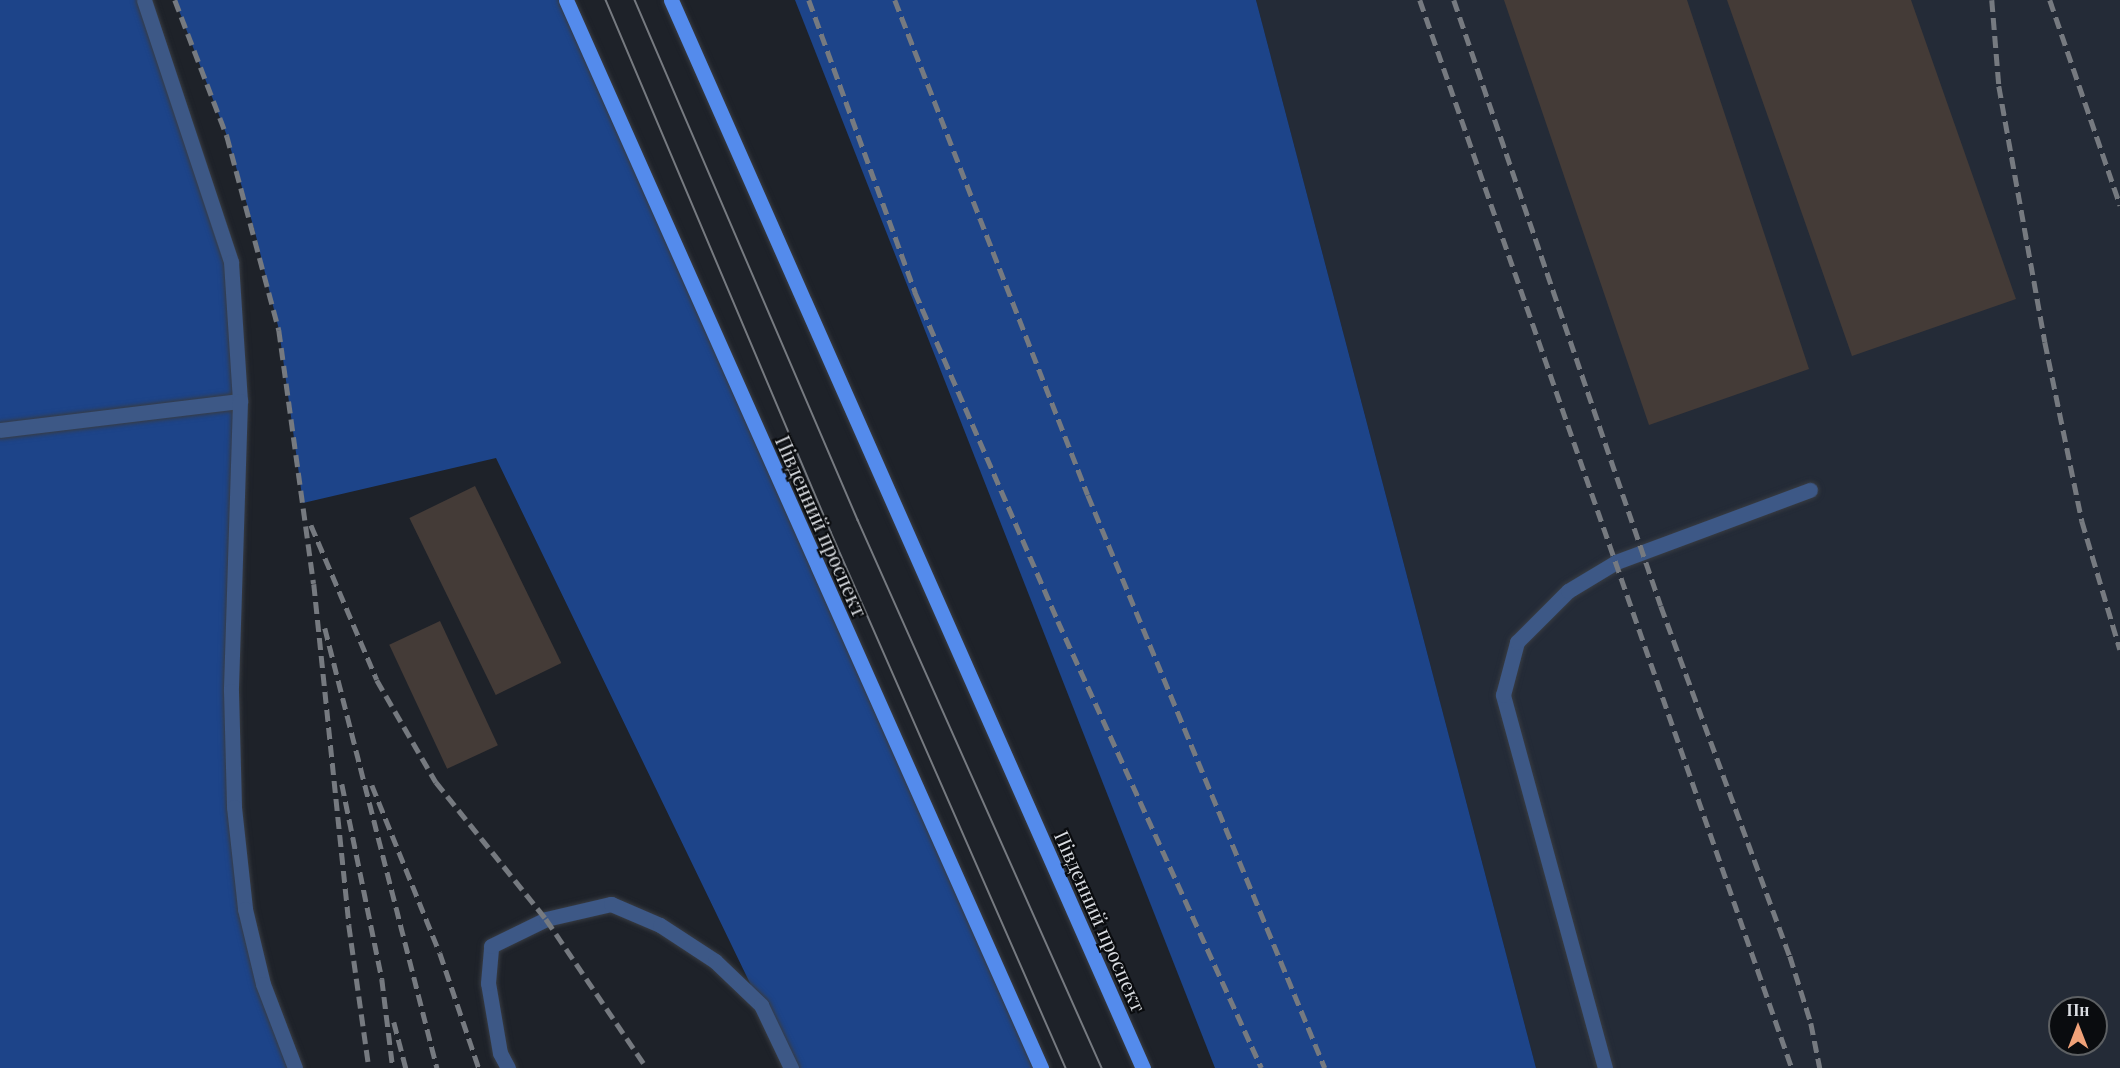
<!DOCTYPE html>
<meta charset="utf-8">
<style>
body{margin:0}
#map{position:relative;width:2120px;height:1068px;overflow:hidden;background:#1e2229;font-family:"Playfair Display",serif}
div>[style]{position:absolute}
.built>*{inset:0;background:#242b37}
.green>*{inset:0;background:#1d4489}
.building>*{inset:0;background:#443b37;transform-origin:0 0}
.roads{filter:drop-shadow(0 0 2px #383c43) drop-shadow(0 0 2px #383c43)}
.lane>*{height:15px;margin:-7.5px;padding:0 7.5px;transform-origin:7.5px;border-radius:7.5px;background:#3d5886}
.street>*{height:15px;margin:-7.5px;padding:0 7.5px;transform-origin:7.5px;border-radius:7.5px;background:#3d5886}
.primary>*{height:15px;margin:-7.5px;padding:0 7.5px;transform-origin:7.5px;border-radius:7.5px;background:#548bec}
.tram>*{height:1.5px;margin:-0.75px;padding:0 0.75px;transform-origin:0.75px;border-radius:0.75px;background:#767a80}
.rail>*{height:4.5px;margin-top:-2.25px;transform-origin:0;background:repeating-linear-gradient(90deg,#767a80 0 12px,transparent 0 18px)}
span{translate:-50% -50%;white-space:nowrap;text-align:center;line-height:1.15;-webkit-text-stroke:4.5px #0a0c0f;paint-order:stroke}
.street-label{font-size:20px;color:#dadde2}
.north{position:absolute;left:2048px;top:996px;width:60px;height:60px;box-sizing:border-box;background:#0a0c0f;border:2px solid #5d6063;border-radius:50%;rotate:0deg;font-size:16px;font-weight:700;line-height:24px;text-align:center;color:#dadde2}
.north::after{content:'';display:block;margin:auto;width:21px;height:27px;background:#f0a279;clip-path:polygon(50% 0,100% 100%,50% 72%,0 100%)}
</style>
<div id="map">
<div class="built">
<div style="clip-path:polygon(evenodd,1256px 0,2120px 0,2120px 1068px,1536px 1068px,1256px 0,2060px 1008px,2096px 1008px,2096px 1044px,2060px 1044px,2060px 1008px)"></div>
</div>
<div class="green">
<div style="clip-path:polygon(0 0,144px 0,231px 262px,240px 402px,231px 691px,245px 909px,295px 1068px,0 1068px)"></div>
<div style="clip-path:polygon(175px 0,566px 0,1041px 1068px,791px 1068px,496px 458px,303px 503px,279px 330px,255px 232px,227px 136px)"></div>
<div style="clip-path:polygon(795px 0,1256px 0,1536px 1068px,1215px 1068px)"></div>
</div>
<div class="building">
<div style="clip-path:polygon(1504px 0,1687px 0,1809px 369px,1649px 425px)"></div>
<div style="clip-path:polygon(1727px 0,1911px 0,2016px 299px,1852px 356px)"></div>
<div style="left:475px;top:486px;width:197px;height:73px;rotate:64deg"></div>
<div style="left:440px;top:621px;width:137px;height:56px;rotate:65deg"></div>
</div>
<div class="roads">
<div class="lane">
<div style="left:0;top:430px;width:242px;rotate:-6.9deg"></div>
<div style="left:508px;top:1068px;width:17px;rotate:-118deg"></div>
<div style="left:500px;top:1053px;width:71px;rotate:-99.7deg"></div>
<div style="left:488px;top:983px;width:37px;rotate:-85deg"></div>
<div style="left:491px;top:946px;width:61px;rotate:-26.1deg"></div>
<div style="left:546px;top:919px;width:67px;rotate:-13deg"></div>
<div style="left:611px;top:904px;width:53px;rotate:23.2deg"></div>
<div style="left:660px;top:925px;width:66px;rotate:33.2deg"></div>
<div style="left:715px;top:961px;width:64px;rotate:43.7deg"></div>
<div style="left:761px;top:1005px;width:70px;rotate:64.5deg"></div>
<div style="left:1605px;top:1068px;width:387px;rotate:-105.3deg"></div>
<div style="left:1503px;top:695px;width:55px;rotate:-75.2deg"></div>
<div style="left:1517px;top:642px;width:72px;rotate:-45deg"></div>
<div style="left:1568px;top:591px;width:56px;rotate:-31.1deg"></div>
<div style="left:1616px;top:562px;width:207px;rotate:-20.4deg"></div>
</div>
<div class="street">
<div style="left:144px;top:0;width:276px;rotate:71.6deg"></div>
<div style="left:231px;top:262px;width:139px;rotate:86.3deg"></div>
<div style="left:240px;top:401px;width:290px;rotate:91.8deg"></div>
<div style="left:231px;top:691px;width:116px;rotate:88.5deg"></div>
<div style="left:234px;top:807px;width:103px;rotate:83.8deg"></div>
<div style="left:245px;top:909px;width:77px;rotate:76.5deg"></div>
<div style="left:263px;top:984px;width:90px;rotate:69.1deg"></div>
</div>
<div class="primary">
<div style="left:566px;top:0;width:1169px;rotate:66.02deg"></div>
<div style="left:671px;top:0;width:1168px;rotate:66.16deg"></div>
</div>
</div>
<div class="tram">
<div style="left:606px;top:0;width:578px;rotate:67.07deg"></div>
<div style="left:831px;top:532px;width:585px;rotate:66.33deg"></div>
<div style="left:635px;top:0;width:566px;rotate:66.79deg"></div>
<div style="left:858px;top:520px;width:600px;rotate:66deg"></div>
</div>
<div class="rail">
<div style="left:175px;top:0;width:146px;rotate:69.1deg"></div>
<div style="left:227px;top:136px;width:201px;rotate:75deg"></div>
<div style="left:279px;top:330px;width:256px;rotate:82.2deg"></div>
<div style="left:314px;top:584px;width:343px;rotate:84.1deg"></div>
<div style="left:349px;top:925px;width:144px;rotate:82deg"></div>
<div style="left:809px;top:0;width:311px;rotate:70deg"></div>
<div style="left:915px;top:292px;width:359px;rotate:66.5deg"></div>
<div style="left:1058px;top:621px;width:491px;rotate:65.5deg"></div>
<div style="left:895px;top:0;width:531px;rotate:68.7deg"></div>
<div style="left:1088px;top:495px;width:620px;rotate:67.53deg"></div>
<div style="left:1420px;top:0;width:1131px;rotate:70.8deg"></div>
<div style="left:1454px;top:0;width:640px;rotate:71.14deg"></div>
<div style="left:1661px;top:606px;width:373px;rotate:69.8deg"></div>
<div style="left:1790px;top:956px;width:70px;rotate:72.6deg"></div>
<div style="left:1811px;top:1023px;width:46px;rotate:78.7deg"></div>
<div style="left:1992px;top:0;width:86px;rotate:85.3deg"></div>
<div style="left:1999px;top:86px;width:260px;rotate:79.8deg"></div>
<div style="left:2045px;top:342px;width:183px;rotate:78.3deg"></div>
<div style="left:2082px;top:521px;width:134px;rotate:73.5deg"></div>
<div style="left:2050px;top:0;width:217px;rotate:71.1deg"></div>
<div style="left:311px;top:525px;width:168px;rotate:66.9deg"></div>
<div style="left:377px;top:680px;width:118px;rotate:60deg"></div>
<div style="left:436px;top:782px;width:176px;rotate:51.2deg"></div>
<div style="left:546px;top:919px;width:180px;rotate:55.9deg"></div>
<div style="left:325px;top:628px;width:454px;rotate:75.7deg"></div>
<div style="left:342px;top:784px;width:199px;rotate:78.4deg"></div>
<div style="left:382px;top:979px;width:90px;rotate:83deg"></div>
<div style="left:372px;top:785px;width:181px;rotate:68deg"></div>
<div style="left:440px;top:953px;width:121px;rotate:71.3deg"></div>
<div style="left:394px;top:1022px;width:48px;rotate:75.4deg"></div>
</div>
<div class="street-label">
<span style="left:822px;top:526px;rotate:66deg">Південний проспект</span>
<span style="left:1101px;top:921px;rotate:66deg">Південний проспект</span>
</div>
<div class="north">Пн</div>
</div>
